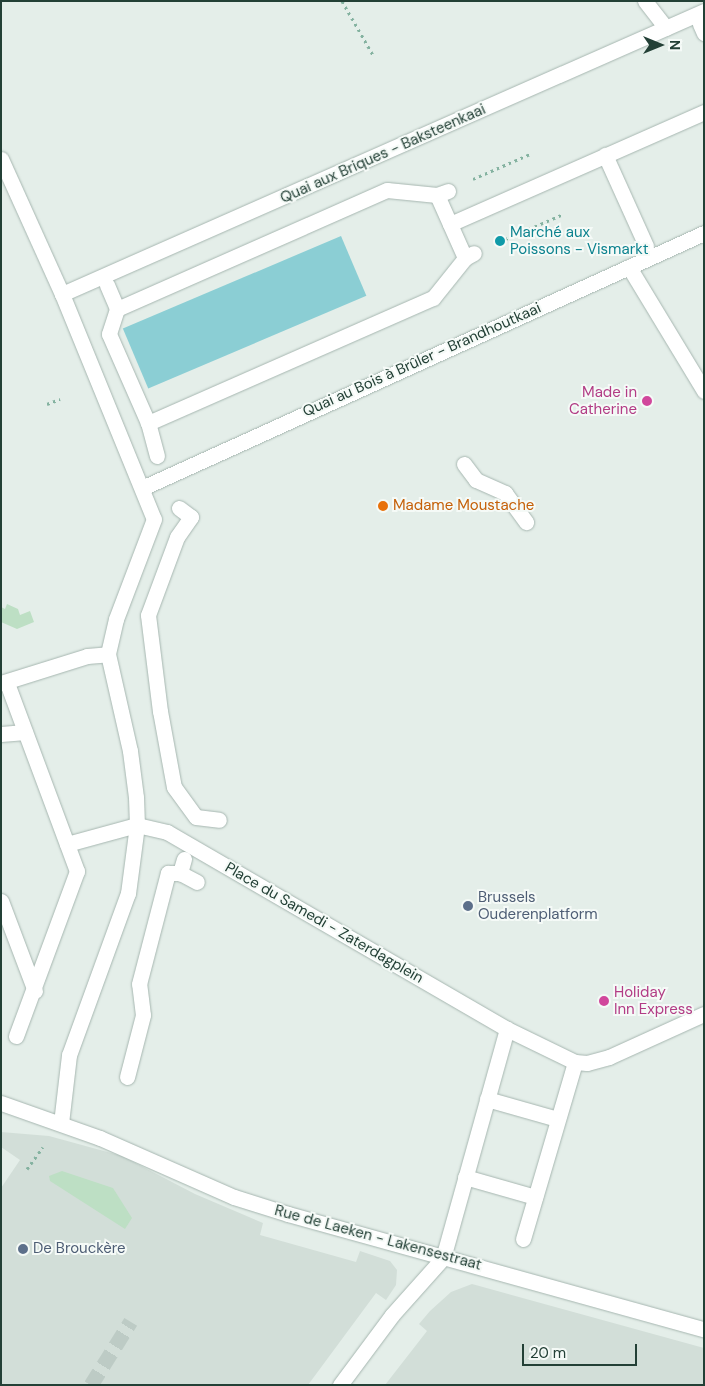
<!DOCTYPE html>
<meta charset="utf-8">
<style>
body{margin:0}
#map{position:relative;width:705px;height:1386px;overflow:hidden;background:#e4eee9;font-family:"DM Sans",sans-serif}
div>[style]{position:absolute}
.built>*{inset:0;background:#d2ded8}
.green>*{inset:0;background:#bddfc4}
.water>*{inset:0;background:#8bced4;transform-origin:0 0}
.minor-tunnel>*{height:15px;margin-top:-7.5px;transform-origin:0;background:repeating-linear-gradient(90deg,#bdcbc5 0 15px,transparent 0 23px)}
.path>*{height:3px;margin-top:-1.5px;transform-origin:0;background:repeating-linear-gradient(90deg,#84b2a0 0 2.5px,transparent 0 6.5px)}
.roads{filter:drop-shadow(0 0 1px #a6b6b0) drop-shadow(0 0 1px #a6b6b0)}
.minor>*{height:15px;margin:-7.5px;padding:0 7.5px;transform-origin:7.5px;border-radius:7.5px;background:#fff}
.dots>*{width:14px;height:14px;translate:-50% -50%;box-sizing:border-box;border:2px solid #f5faf7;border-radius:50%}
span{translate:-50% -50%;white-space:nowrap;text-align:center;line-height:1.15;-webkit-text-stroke:4px #f5faf7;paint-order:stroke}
.street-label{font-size:15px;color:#234036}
.culture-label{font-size:15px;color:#0d838f}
.left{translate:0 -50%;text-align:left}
.hotel-label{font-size:15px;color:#b23c85}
.right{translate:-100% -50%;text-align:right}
.food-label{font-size:15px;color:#c56008}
.service-label{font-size:15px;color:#4e5e75}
.frame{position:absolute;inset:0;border:2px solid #234036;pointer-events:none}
.north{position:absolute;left:635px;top:20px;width:50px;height:50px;-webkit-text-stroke:4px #f5faf7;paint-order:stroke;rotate:90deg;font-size:14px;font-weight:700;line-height:20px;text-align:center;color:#234036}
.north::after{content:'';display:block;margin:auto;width:18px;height:22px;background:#234036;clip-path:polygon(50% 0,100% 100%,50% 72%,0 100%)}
.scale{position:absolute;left:522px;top:1344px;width:115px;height:22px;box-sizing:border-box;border:2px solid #234036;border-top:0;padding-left:6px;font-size:15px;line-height:18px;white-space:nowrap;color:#234036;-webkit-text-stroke:4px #f5faf7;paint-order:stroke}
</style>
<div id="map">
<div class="built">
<div style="clip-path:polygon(1px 1132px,49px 1136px,122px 1156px,195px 1194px,263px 1223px,260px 1235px,356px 1262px,360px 1251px,390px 1261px,397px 1270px,396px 1285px,386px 1300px,376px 1293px,308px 1385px,1px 1385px,1px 1188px,20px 1160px,1px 1147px)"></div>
<div style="clip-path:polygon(472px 1284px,704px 1348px,704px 1385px,385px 1385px,427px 1331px,419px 1324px,430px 1311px,451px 1292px)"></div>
</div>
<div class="green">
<div style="clip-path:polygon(7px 604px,18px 609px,20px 615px,30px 611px,34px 622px,17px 629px,1px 622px,1px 607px,5px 609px)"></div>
<div style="clip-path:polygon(62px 1171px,113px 1188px,132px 1218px,125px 1229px,50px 1181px,49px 1176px)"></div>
</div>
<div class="water">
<div style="left:341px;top:236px;width:65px;height:237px;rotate:67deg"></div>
</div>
<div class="minor-tunnel">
<div style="left:91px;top:1385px;width:75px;rotate:-58deg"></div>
</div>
<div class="path">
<div style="left:342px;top:1px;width:62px;rotate:60.1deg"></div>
<div style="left:473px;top:179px;width:62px;rotate:-23.7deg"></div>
<div style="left:499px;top:242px;width:68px;rotate:-23.5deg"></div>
<div style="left:47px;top:404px;width:14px;rotate:-21deg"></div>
<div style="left:27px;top:1169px;width:27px;rotate:-54deg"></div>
</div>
<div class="roads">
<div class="minor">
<div style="left:645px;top:1px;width:34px;rotate:52deg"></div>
<div style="left:700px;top:24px;width:10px;rotate:66deg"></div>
<div style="left:605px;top:155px;width:100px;rotate:65.7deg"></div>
<div style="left:1px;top:159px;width:148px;rotate:65.7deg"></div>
<div style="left:62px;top:294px;width:243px;rotate:67.8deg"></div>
<div style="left:154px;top:519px;width:107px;rotate:110.8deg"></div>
<div style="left:116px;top:619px;width:36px;rotate:103deg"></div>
<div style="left:108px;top:654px;width:99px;rotate:77.2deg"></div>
<div style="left:130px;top:751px;width:46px;rotate:82.6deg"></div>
<div style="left:136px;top:797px;width:28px;rotate:88deg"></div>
<div style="left:137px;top:825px;width:69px;rotate:97.5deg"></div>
<div style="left:128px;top:893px;width:172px;rotate:110deg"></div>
<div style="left:69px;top:1055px;width:68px;rotate:96.7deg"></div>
<div style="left:448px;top:191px;width:12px;rotate:160deg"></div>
<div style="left:437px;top:195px;width:69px;rotate:66deg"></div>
<div style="left:465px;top:258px;width:10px;rotate:-29deg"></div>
<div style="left:450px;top:224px;width:278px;rotate:-23.8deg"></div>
<div style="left:629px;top:267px;width:145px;rotate:58.8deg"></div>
<div style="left:107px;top:285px;width:26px;rotate:67deg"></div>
<div style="left:117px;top:309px;width:26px;rotate:108deg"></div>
<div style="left:109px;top:334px;width:97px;rotate:66.3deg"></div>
<div style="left:62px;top:294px;width:702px;rotate:-23.79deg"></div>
<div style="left:117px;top:309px;width:295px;rotate:-23.8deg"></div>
<div style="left:387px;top:190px;width:50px;rotate:5.7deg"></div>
<div style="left:157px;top:456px;width:34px;rotate:-105deg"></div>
<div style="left:148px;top:423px;width:311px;rotate:-23.7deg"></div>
<div style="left:433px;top:298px;width:51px;rotate:-51.3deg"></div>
<div style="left:464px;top:464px;width:20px;rotate:53deg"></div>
<div style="left:476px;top:480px;width:32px;rotate:24deg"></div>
<div style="left:505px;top:493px;width:36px;rotate:54deg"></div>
<div style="left:142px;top:488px;width:617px;rotate:-24.41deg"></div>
<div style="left:179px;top:508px;width:15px;rotate:37deg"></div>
<div style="left:191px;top:517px;width:24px;rotate:125deg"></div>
<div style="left:177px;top:537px;width:83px;rotate:110.4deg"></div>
<div style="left:148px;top:615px;width:97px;rotate:82.9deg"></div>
<div style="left:160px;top:711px;width:77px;rotate:79.6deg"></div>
<div style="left:174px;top:787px;width:37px;rotate:54deg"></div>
<div style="left:196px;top:817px;width:23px;rotate:7deg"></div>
<div style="left:1px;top:683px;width:90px;rotate:-17.4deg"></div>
<div style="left:87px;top:656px;width:21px;rotate:-5deg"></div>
<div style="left:7px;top:683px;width:201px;rotate:69.6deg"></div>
<div style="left:77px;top:871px;width:176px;rotate:110.3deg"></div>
<div style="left:1px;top:734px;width:24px;rotate:-5deg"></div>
<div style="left:67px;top:844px;width:73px;rotate:-15.2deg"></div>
<div style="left:137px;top:825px;width:31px;rotate:13deg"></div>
<div style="left:167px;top:832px;width:393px;rotate:30.1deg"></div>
<div style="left:507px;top:1029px;width:76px;rotate:25.9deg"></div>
<div style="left:575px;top:1062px;width:12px;rotate:5deg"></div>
<div style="left:587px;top:1063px;width:23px;rotate:-15deg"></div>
<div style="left:609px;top:1057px;width:104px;rotate:-24.4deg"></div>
<div style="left:184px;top:859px;width:15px;rotate:106deg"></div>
<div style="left:180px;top:873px;width:19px;rotate:28deg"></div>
<div style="left:1px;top:901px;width:96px;rotate:69.3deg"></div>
<div style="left:127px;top:1077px;width:64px;rotate:-75.5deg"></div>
<div style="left:143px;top:1015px;width:31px;rotate:-97deg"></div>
<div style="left:139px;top:984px;width:115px;rotate:-75.4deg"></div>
<div style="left:168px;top:873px;width:12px"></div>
<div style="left:487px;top:1099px;width:73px;rotate:15.9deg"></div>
<div style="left:1px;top:1103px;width:105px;rotate:19.5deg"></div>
<div style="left:100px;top:1138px;width:146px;rotate:23.8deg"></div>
<div style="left:234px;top:1197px;width:57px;rotate:17.5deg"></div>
<div style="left:288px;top:1214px;width:432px;rotate:15.5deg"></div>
<div style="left:465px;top:1177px;width:73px;rotate:15.9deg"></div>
<div style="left:523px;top:1239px;width:184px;rotate:-73.6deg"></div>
<div style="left:340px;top:1385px;width:87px;rotate:-53.4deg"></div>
<div style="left:392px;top:1315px;width:76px;rotate:-48.2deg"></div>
<div style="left:443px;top:1258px;width:238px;rotate:-74.4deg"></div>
</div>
</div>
<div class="dots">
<div style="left:500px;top:241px;background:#0f9aa8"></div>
<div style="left:647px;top:401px;background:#d1479c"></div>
<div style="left:383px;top:506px;background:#e8710a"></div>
<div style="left:468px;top:906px;background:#5c6f8a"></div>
<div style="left:604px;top:1001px;background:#d1479c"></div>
<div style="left:23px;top:1249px;background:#5c6f8a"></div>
</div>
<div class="street-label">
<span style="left:383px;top:154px;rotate:-24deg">Quai aux Briques - Baksteenkaai</span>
<span style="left:422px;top:360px;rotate:-24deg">Quai au Bois à Brûler - Brandhoutkaai</span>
<span style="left:324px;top:923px;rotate:30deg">Place du Samedi - Zaterdagplein</span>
<span style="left:378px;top:1238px;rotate:15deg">Rue de Laeken - Lakensestraat</span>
</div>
<div class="culture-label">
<span class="left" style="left:510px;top:241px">Marché aux<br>Poissons - Vismarkt</span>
</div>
<div class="hotel-label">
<span class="right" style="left:637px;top:401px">Made in<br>Catherine</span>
<span class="left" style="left:614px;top:1001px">Holiday<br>Inn Express</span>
</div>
<div class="food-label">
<span class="left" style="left:393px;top:506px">Madame Moustache</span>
</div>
<div class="service-label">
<span class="left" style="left:478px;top:906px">Brussels<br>Ouderenplatform</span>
<span class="left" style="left:33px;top:1249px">De Brouckère</span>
</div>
<div class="frame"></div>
<div class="north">N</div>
<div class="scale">20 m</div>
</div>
